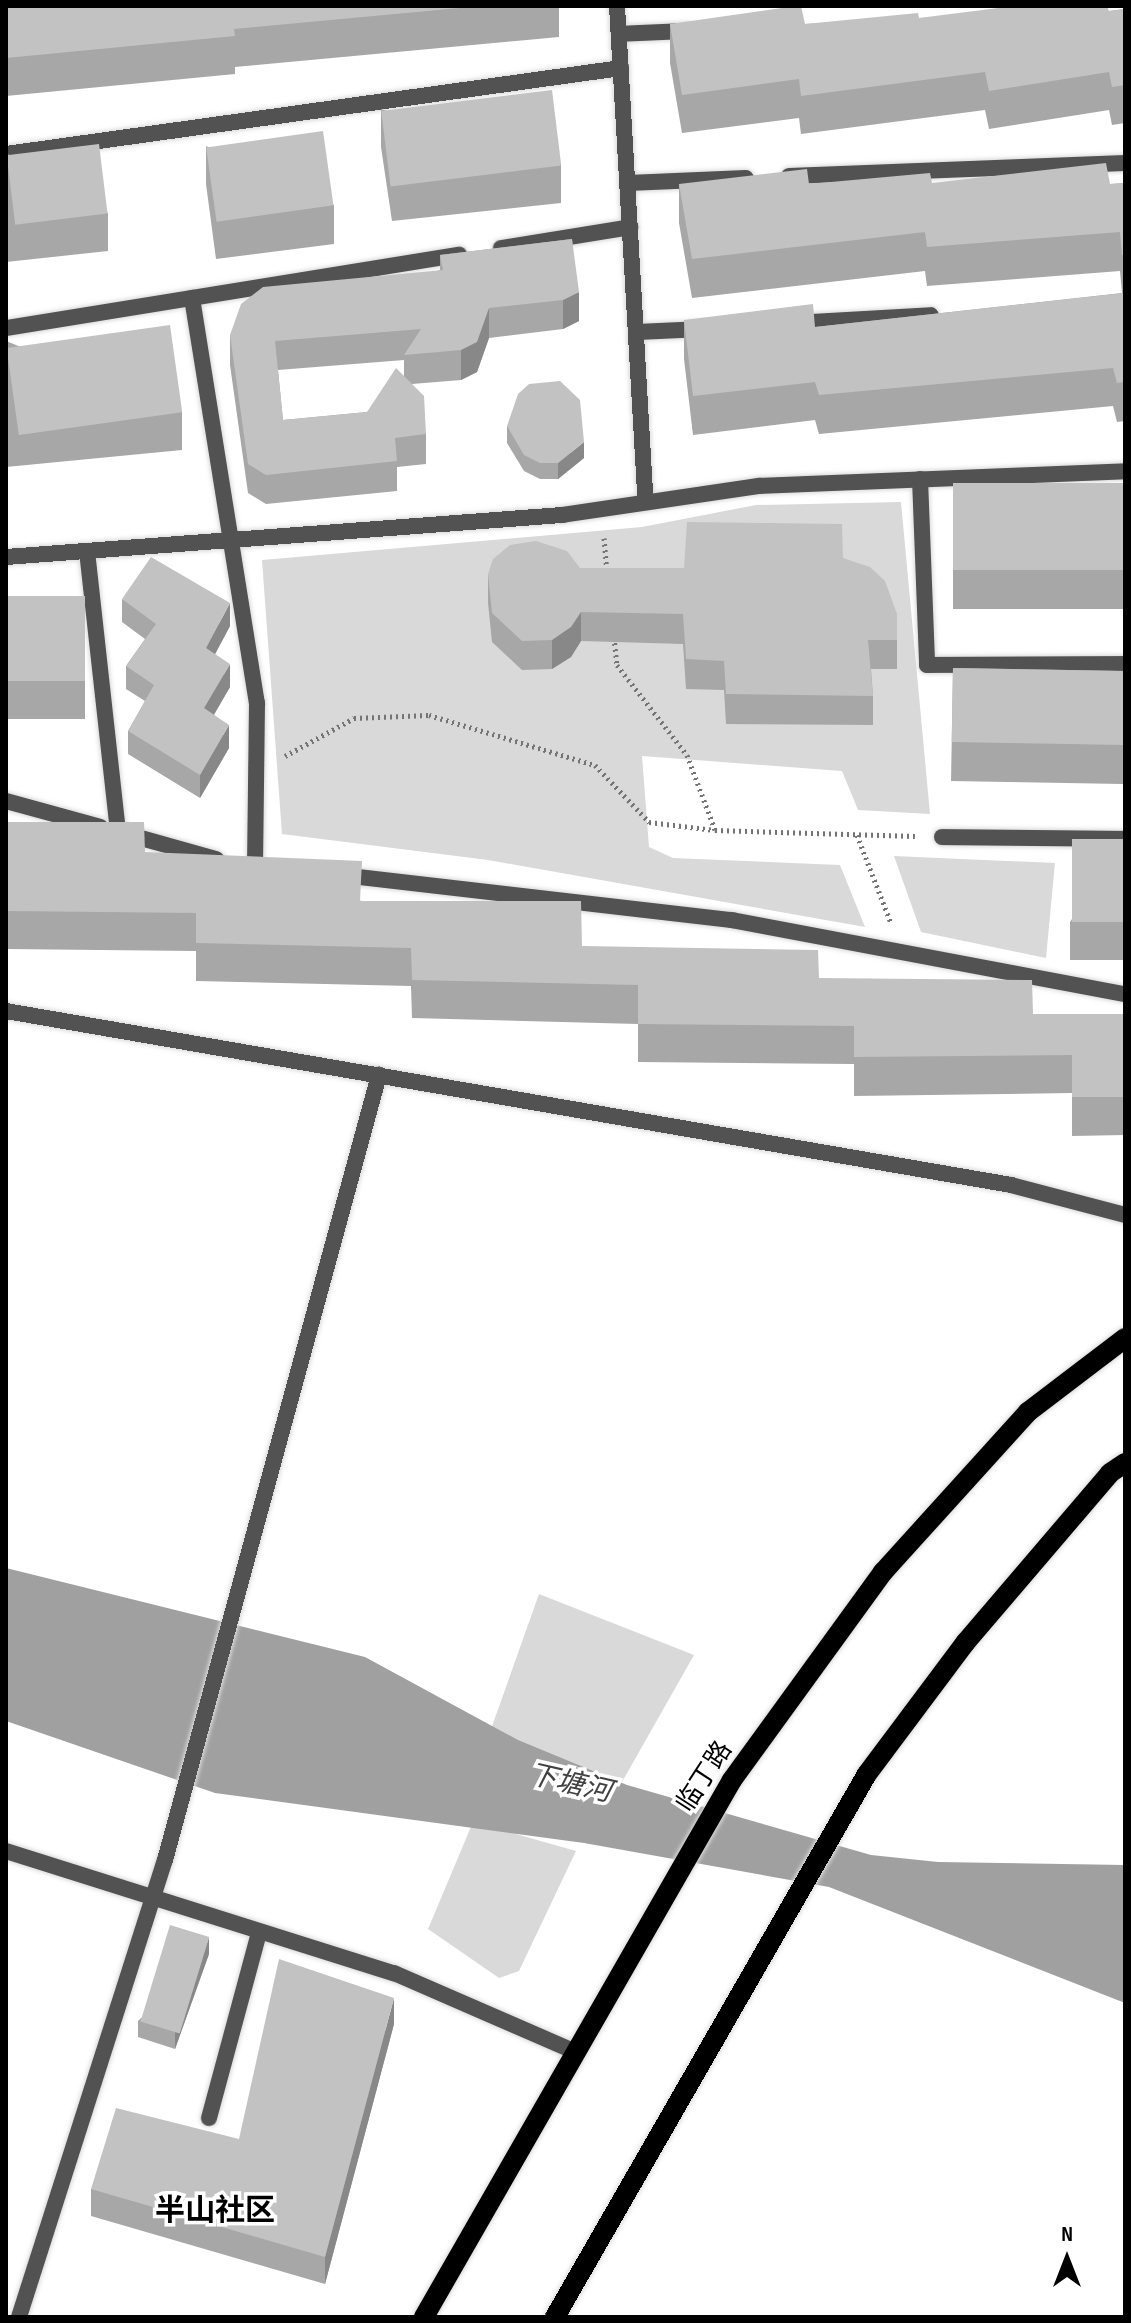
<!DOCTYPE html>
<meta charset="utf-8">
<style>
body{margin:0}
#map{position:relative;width:1131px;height:2323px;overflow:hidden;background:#fff;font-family:"Sofia Sans Condensed","Noto Sans SC",sans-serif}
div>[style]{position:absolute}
.green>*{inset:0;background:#d9d9d9}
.water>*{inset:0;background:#a0a0a0}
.path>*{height:5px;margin-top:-2.5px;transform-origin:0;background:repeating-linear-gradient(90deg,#747474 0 2px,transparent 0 6px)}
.roads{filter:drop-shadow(0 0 2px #dbdbdb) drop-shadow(0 0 2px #dbdbdb)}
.service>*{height:16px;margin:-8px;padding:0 8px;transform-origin:8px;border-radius:8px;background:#525252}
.minor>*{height:16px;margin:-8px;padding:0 8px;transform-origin:8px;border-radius:8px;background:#525252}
.primary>*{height:20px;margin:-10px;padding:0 10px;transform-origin:10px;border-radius:10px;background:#000}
.wall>*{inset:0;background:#a7a7a7;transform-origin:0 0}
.shaded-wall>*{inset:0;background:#888}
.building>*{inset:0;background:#c2c2c2;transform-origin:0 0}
span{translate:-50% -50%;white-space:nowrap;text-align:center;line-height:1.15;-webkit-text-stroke:7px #fff;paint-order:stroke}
.street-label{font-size:26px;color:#000}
.water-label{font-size:28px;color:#414141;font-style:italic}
.quarter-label{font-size:30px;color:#000;font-weight:700}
.frame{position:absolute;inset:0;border:8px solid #000;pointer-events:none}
.north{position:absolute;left:1027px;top:2219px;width:80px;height:80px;-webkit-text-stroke:6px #fff;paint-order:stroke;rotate:0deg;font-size:22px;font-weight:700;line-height:32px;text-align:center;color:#000}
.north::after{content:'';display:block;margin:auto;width:28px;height:36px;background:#000;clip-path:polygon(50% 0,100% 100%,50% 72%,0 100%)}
</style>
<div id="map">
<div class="green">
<div style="clip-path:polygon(901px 502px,930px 814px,858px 810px,842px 771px,642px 756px,649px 847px,673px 858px,840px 865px,865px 927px,488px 860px,282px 834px,262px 560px,642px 527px,756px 505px)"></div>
<div style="clip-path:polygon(894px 856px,1055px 863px,1046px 958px,921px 932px)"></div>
<div style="clip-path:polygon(539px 1594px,694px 1655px,622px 1782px,485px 1746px)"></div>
<div style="clip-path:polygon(473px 1822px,576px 1851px,519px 1971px,499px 1978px,428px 1929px)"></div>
</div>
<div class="water">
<div style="clip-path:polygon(6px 1568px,365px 1657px,518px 1740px,627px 1785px,871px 1855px,938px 1862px,1125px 1865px,1125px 2003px,829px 1887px,584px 1843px,215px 1793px,6px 1721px)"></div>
</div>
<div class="path">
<div style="left:604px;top:538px;width:34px;rotate:85deg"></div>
<div style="left:614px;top:637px;width:28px;rotate:84deg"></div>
<div style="left:617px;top:665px;width:114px;rotate:52.1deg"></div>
<div style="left:687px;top:755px;width:80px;rotate:69.5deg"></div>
<div style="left:715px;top:830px;width:200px;rotate:1.7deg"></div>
<div style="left:285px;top:756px;width:79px;rotate:-28.8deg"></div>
<div style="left:354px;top:718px;width:75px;rotate:-2.3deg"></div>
<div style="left:429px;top:715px;width:173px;rotate:16.8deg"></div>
<div style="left:595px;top:765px;width:79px;rotate:46.5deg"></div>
<div style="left:649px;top:822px;width:66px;rotate:6.9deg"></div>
<div style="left:857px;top:835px;width:94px;rotate:68.9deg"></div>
</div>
<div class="roads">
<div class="service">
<div style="left:617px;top:6px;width:497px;rotate:86.7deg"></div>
<div style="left:619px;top:34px;width:70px;rotate:-2.5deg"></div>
<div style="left:6px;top:154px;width:621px;rotate:-7.96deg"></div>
<div style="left:789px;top:176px;width:336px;rotate:-2.2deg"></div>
<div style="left:628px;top:183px;width:118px;rotate:-2.4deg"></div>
<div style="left:501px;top:248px;width:131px;rotate:-9.2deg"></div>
<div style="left:192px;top:298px;width:410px;rotate:80.9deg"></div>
<div style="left:257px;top:703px;width:162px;rotate:90.7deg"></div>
<div style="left:794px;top:323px;width:137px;rotate:-3.3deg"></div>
<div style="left:6px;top:328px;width:459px;rotate:-9.2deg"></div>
<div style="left:637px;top:332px;width:66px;rotate:-2.6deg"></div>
<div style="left:920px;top:479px;width:186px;rotate:87.8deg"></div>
<div style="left:927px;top:665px;width:198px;rotate:-0.3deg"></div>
<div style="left:87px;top:551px;width:283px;rotate:83.7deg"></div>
<div style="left:6px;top:557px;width:558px;rotate:-4.32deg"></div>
<div style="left:562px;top:515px;width:199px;rotate:-8.4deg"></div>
<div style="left:759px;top:486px;width:366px;rotate:-2.3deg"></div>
<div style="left:6px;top:801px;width:98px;rotate:15.3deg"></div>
<div style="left:123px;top:833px;width:97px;rotate:15.6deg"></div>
<div style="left:942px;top:837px;width:183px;rotate:0.6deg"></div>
<div style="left:342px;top:875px;width:393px;rotate:6.6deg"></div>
<div style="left:732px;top:920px;width:400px;rotate:10.7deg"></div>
<div style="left:6px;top:1851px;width:407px;rotate:17.5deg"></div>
<div style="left:394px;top:1973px;width:195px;rotate:23.5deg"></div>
<div style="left:209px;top:2118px;width:192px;rotate:-74.9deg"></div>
</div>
<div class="minor">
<div style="left:6px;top:1011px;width:1020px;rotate:9.82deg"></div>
<div style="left:1011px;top:1185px;width:118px;rotate:14.7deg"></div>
<div style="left:19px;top:2317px;width:480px;rotate:-72.3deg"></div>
<div style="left:165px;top:1860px;width:814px;rotate:-74.75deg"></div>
</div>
<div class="primary">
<div style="left:424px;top:2317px;width:619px;rotate:-60.16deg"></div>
<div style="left:732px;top:1780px;width:257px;rotate:-54deg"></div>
<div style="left:883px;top:1572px;width:216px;rotate:-47.8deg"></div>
<div style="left:1028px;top:1412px;width:122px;rotate:-37.3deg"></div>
<div style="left:555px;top:2317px;width:626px;rotate:-60.12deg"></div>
<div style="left:867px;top:1774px;width:164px;rotate:-53.2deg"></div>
<div style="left:965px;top:1643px;width:223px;rotate:-49.5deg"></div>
<div style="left:1110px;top:1473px;width:18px;rotate:-34deg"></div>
</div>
</div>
<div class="wall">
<div style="clip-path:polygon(6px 6px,559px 6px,559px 37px,235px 67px,235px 74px,6px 96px)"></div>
<div style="clip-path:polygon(1125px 9px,1125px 123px,1112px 125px,1109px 110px,989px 129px,985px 110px,801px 134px,799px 118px,682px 133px,670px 63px,670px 24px,805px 24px,919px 18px,1109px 11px)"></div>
<div style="clip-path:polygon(381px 109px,561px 165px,561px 203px,392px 221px,381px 147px)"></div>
<div style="clip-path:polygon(206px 146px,334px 205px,334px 244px,216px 259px,206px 184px)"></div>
<div style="clip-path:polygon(6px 153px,108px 213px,108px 251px,6px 262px)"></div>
<div style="clip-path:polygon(932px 183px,1110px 184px,1125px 183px,1125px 421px,1117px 422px,1113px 406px,819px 434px,815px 420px,693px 435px,684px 359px,684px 320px,815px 327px,1122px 293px,1120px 271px,927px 286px,925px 271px,692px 298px,679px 223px,679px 184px)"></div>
<div style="clip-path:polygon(evenodd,572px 239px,579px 321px,563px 329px,489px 338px,477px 372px,461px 380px,412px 384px,426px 434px,426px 464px,397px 467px,397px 491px,266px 504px,248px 493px,230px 365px,230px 335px,440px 270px,440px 255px,572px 239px,404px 360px,404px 376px,367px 412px,283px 420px,278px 370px,404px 360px)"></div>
<div style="clip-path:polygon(6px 341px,182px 412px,182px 450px,6px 467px)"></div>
<div style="clip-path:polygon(507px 426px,584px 458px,558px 479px,540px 479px,524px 471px,507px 443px)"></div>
<div style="left:953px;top:483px;width:172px;height:126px"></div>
<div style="clip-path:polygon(843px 558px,897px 614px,897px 669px,871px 669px,873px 696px,873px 725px,726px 724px,724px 690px,686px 689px,683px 644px,581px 641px,571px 657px,552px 669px,522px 670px,492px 642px,488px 603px,488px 574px,580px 568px,684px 568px)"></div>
<div style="left:6px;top:596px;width:79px;height:123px"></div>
<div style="clip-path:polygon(122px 599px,230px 626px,215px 654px,230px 687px,214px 715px,229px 748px,200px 798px,128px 754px,128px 731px,145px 701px,126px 689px,126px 666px,145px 639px,122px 622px)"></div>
<div style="left:953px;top:668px;width:172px;height:113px;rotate:1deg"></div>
<div style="clip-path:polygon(6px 822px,362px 901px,582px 946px,819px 978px,1033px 1014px,1125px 1014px,1125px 1135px,1072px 1136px,1072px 1093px,854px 1096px,854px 1064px,638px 1062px,638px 1024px,412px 1018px,411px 986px,196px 981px,196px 951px,6px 949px)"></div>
<div style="clip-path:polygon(1125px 839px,1125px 960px,1070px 960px,1070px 922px)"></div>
<div style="clip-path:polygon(209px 1954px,175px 2049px,138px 2037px,138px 2021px)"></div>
<div style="clip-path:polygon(394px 2024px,325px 2284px,91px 2216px,91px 2189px,239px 2139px)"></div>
</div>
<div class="shaded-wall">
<div style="clip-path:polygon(579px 292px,579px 321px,563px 329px,563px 300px)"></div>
<div style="clip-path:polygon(489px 308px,489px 338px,477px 372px,461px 380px,461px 350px)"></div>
<div style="clip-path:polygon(584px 442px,584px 458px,558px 479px,558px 463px)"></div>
<div style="clip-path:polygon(230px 603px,230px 626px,206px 671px,206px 648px)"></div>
<div style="clip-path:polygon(581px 612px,581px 641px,571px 657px,552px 669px,552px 640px)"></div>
<div style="clip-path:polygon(230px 664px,230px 687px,204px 731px,204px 708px)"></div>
<div style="clip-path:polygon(229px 725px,229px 748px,200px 798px,200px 775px)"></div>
<div style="clip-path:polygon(209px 1937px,209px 1954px,175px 2049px,175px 2033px)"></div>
<div style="clip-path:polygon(394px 1998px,394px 2024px,325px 2284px,325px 2257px)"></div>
</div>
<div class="building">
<div style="clip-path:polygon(6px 6px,481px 6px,234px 29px,235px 36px,6px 58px)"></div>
<div style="clip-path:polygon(796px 6px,801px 6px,805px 24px,918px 13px,919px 18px,1014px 6px,1107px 6px,1109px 11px,1125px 9px,1125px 85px,1112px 87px,1109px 72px,989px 91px,985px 72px,801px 96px,799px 79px,682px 95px,670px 24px)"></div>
<div style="left:552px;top:90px;width:76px;height:172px;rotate:83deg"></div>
<div style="left:323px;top:131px;width:75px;height:118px;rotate:82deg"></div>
<div style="left:99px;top:144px;width:70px;height:93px;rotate:83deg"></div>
<div style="clip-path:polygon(1106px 163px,1110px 184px,1125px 183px,1125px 255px,1122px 255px,1120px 232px,927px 247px,925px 232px,692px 259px,679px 184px,807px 169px,809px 184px,930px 173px,932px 183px)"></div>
<div style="clip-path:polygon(572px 239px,579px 292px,563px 300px,489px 308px,477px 342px,461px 350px,404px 355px,421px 329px,275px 341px,283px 420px,367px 412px,396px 368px,424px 396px,426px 434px,395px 438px,397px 461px,266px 475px,248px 464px,230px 335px,241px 304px,263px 287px,443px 270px,440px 255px)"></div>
<div style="clip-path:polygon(1125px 275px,1125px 382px,1117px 383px,1113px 368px,819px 395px,815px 382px,693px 396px,684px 320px,813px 304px,815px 327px,1124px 293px,1123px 277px)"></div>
<div style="left:170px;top:325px;width:88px;height:165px;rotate:82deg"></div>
<div style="clip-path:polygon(560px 381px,580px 400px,584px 442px,558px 463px,540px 463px,524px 455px,507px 426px,518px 394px,529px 384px)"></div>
<div style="left:953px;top:483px;width:172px;height:87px"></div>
<div style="clip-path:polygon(687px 522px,842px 524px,843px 558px,870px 567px,885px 581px,897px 614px,897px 640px,868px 640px,873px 696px,726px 694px,724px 661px,686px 659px,683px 614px,581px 612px,571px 627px,552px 640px,522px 641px,492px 613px,488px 574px,493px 559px,510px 545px,536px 541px,567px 551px,580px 568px,684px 568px)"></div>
<div style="clip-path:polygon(151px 557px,230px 603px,206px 648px,230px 664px,204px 708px,229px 725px,200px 775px,128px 731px,154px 685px,126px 666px,156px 624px,122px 599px)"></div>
<div style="left:6px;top:596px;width:79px;height:85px"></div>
<div style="left:953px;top:668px;width:172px;height:74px;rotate:1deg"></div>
<div style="clip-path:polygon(6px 822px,144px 822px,145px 852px,362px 861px,360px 901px,581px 901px,582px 946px,818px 950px,819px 978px,1032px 980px,1033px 1014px,1125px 1014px,1125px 1097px,1072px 1097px,1072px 1055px,854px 1057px,854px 1026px,638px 1024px,638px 985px,412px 980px,411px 948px,196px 943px,196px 913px,6px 911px)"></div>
<div style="left:1072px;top:839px;width:53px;height:83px"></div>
<div style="left:170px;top:1925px;width:41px;height:101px;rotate:17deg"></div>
<div style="clip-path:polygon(279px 1959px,394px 1998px,325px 2257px,91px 2189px,116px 2108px,239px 2139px)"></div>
</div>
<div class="street-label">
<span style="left:705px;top:1777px;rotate:-57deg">临丁路</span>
</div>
<div class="water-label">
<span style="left:570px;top:1784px;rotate:13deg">下塘河</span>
</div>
<div class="quarter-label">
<span style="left:215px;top:2211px">半山社区</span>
</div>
<div class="frame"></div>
<div class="north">N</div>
</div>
